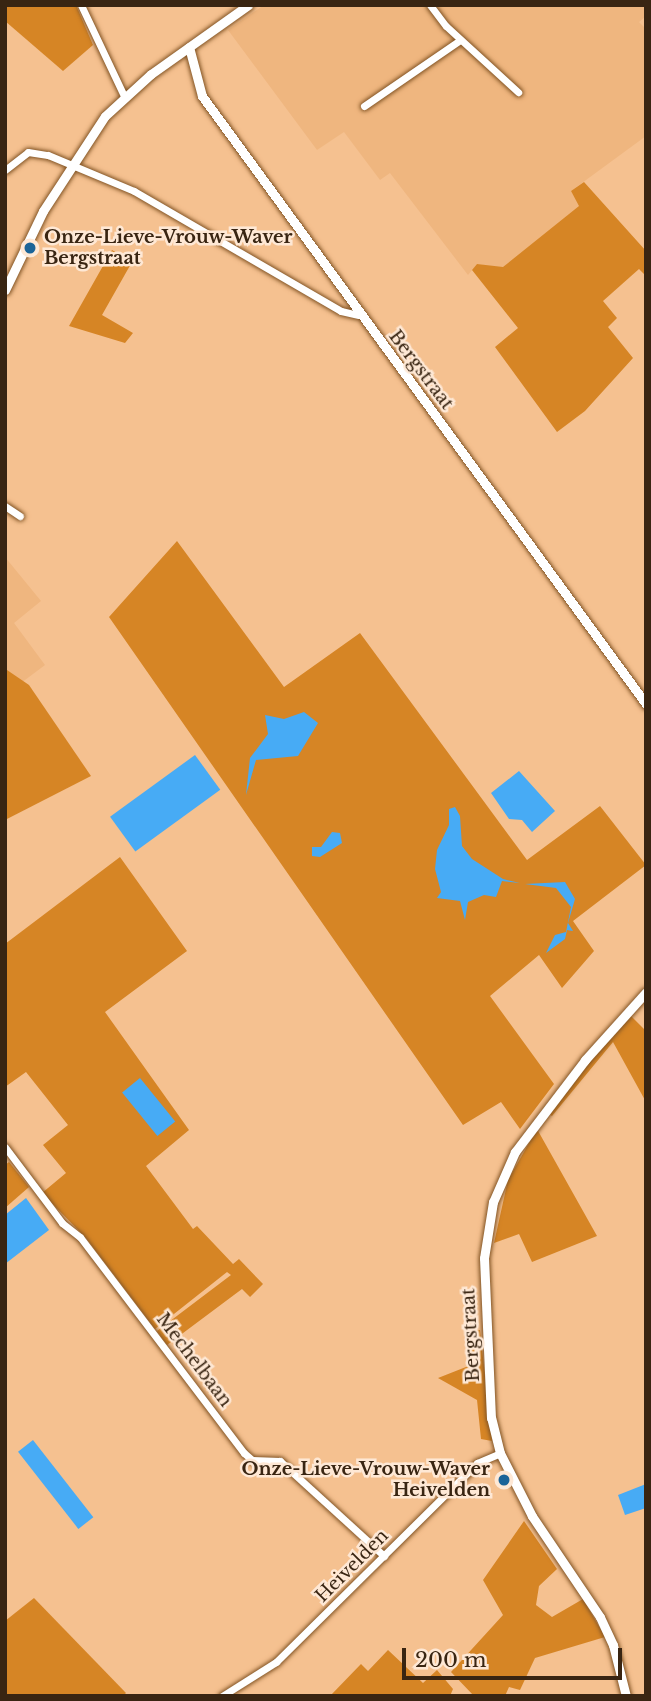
<!DOCTYPE html>
<style>
body{margin:0}
#map{position:relative;width:651px;height:1701px;overflow:hidden;background:#f5c190;font-family:"Libre Baskerville",serif}
div>[style]{position:absolute}
.built>*{inset:0;background:#efb67f}
.green>*{inset:0;background:#d68525}
.water>*{inset:0;background:#47abf5;transform-origin:0 0}
.roads{filter:drop-shadow(0 0 2px #825424) drop-shadow(0 0 2px #825424)}
.minor>*{height:7px;margin:-3.5px;padding:0 3.5px;transform-origin:3.5px;border-radius:3.5px;background:#fff}
.tertiary>*{height:9px;margin:-4.5px;padding:0 4.5px;transform-origin:4.5px;border-radius:4.5px;background:#fff}
.dots>*{width:19px;height:19px;translate:-50% -50%;box-sizing:border-box;border:4px solid #fee8d5;border-radius:50%}
span{translate:-50% -50%;white-space:nowrap;text-align:center;line-height:1.15;-webkit-text-stroke:5px #fee8d5;paint-order:stroke}
.poi-label{font-size:18px;color:#392512;font-weight:700}
.left{translate:0 -50%;text-align:left}
.right{translate:-100% -50%;text-align:right}
.street-label{font-size:18px;color:#392512}
.frame{position:absolute;inset:0;border:7px solid #392512;pointer-events:none}
.scale{position:absolute;left:402px;top:1648px;width:220px;height:32px;box-sizing:border-box;border:4px solid #392512;border-top:0;padding-left:9px;font-size:21px;line-height:24px;white-space:nowrap;color:#392512;-webkit-text-stroke:5px #fee8d5;paint-order:stroke}
</style>
<div id="map">
<div class="built">
<div style="clip-path:polygon(264px 5px,646px 5px,646px 16px,639px 22px,646px 29px,646px 136px,571px 191px,580px 206px,503px 268px,477px 264px,468px 275px,390px 173px,380px 180px,344px 132px,317px 150px,228px 30px)"></div>
<div style="clip-path:polygon(5px 557px,41px 601px,14px 623px,45px 665px,21px 683px,5px 673px)"></div>
</div>
<div class="green">
<div style="clip-path:polygon(6px 5px,76px 5px,93px 45px,63px 71px,5px 21px)"></div>
<div style="clip-path:polygon(584px 182px,646px 251px,646px 276px,639px 269px,603px 301px,617px 318px,608px 327px,633px 358px,585px 411px,557px 432px,495px 347px,518px 328px,472px 270px,477px 264px,503px 267px,579px 206px,571px 191px)"></div>
<div style="clip-path:polygon(112px 250px,132px 262px,102px 315px,133px 333px,125px 343px,69px 326px)"></div>
<div style="clip-path:polygon(177px 541px,284px 687px,360px 633px,527px 860px,600px 806px,646px 865px,573px 921px,594px 951px,562px 988px,539px 955px,490px 996px,554px 1084px,520px 1129px,501px 1102px,463px 1125px,109px 617px)"></div>
<div style="clip-path:polygon(7px 670px,29px 685px,91px 776px,5px 820px)"></div>
<div style="clip-path:polygon(120px 857px,187px 951px,105px 1012px,189px 1130px,146px 1166px,193px 1229px,197px 1226px,233px 1264px,239px 1259px,263px 1284px,250px 1297px,242px 1289px,167px 1345px,157px 1331px,231px 1275px,227px 1272px,155px 1329px,86px 1238px,42px 1193px,66px 1173px,43px 1145px,68px 1125px,26px 1072px,5px 1087px,5px 944px)"></div>
<div style="clip-path:polygon(629px 1014px,646px 1031px,646px 1102px,613px 1042px,552px 1116px,545px 1111px)"></div>
<div style="clip-path:polygon(537px 1129px,597px 1236px,532px 1262px,519px 1234px,494px 1243px,508px 1180px)"></div>
<div style="clip-path:polygon(9px 1162px,29px 1187px,5px 1208px,5px 1165px)"></div>
<div style="clip-path:polygon(480px 1330px,492px 1441px,481px 1439px,477px 1400px,438px 1378px,471px 1365px,472px 1331px)"></div>
<div style="clip-path:polygon(524px 1521px,557px 1569px,539px 1586px,536px 1605px,552px 1617px,583px 1599px,605px 1637px,535px 1658px,520px 1690px,509px 1687px,505px 1696px,474px 1696px,451px 1672px,503px 1615px,483px 1580px)"></div>
<div style="clip-path:polygon(34px 1598px,126px 1693px,123px 1696px,5px 1696px,5px 1621px)"></div>
<div style="clip-path:polygon(388px 1650px,423px 1683px,437px 1670px,453px 1689px,450px 1696px,330px 1696px,361px 1664px,368px 1671px)"></div>
</div>
<div class="water">
<div style="clip-path:polygon(304px 712px,318px 723px,298px 756px,256px 760px,246px 795px,250px 758px,268px 734px,265px 715px,284px 719px)"></div>
<div style="left:195px;top:755px;width:43px;height:105px;rotate:54deg"></div>
<div style="clip-path:polygon(519px 771px,555px 811px,532px 832px,522px 820px,509px 819px,491px 793px)"></div>
<div style="clip-path:polygon(455px 807px,460px 816px,462px 846px,472px 859px,503px 879px,520px 883px,502px 881px,496px 897px,484px 895px,468px 902px,465px 920px,460px 901px,437px 898px,441px 892px,435px 869px,437px 850px,449px 825px,449px 809px)"></div>
<div style="clip-path:polygon(332px 832px,340px 833px,342px 843px,320px 857px,312px 856px,312px 847px,321px 847px)"></div>
<div style="clip-path:polygon(565px 882px,575px 899px,568px 923px,573px 931px,567px 930px,565px 939px,546px 953px,555px 935px,566px 932px,571px 907px,556px 888px,525px 884px)"></div>
<div style="left:140px;top:1078px;width:56px;height:23px;rotate:51deg"></div>
<div style="clip-path:polygon(26px 1198px,49px 1230px,5px 1264px,5px 1215px)"></div>
<div style="left:33px;top:1440px;width:98px;height:19px;rotate:52deg"></div>
<div style="clip-path:polygon(646px 1484px,646px 1508px,625px 1515px,618px 1495px)"></div>
</div>
<div class="roads">
<div class="minor">
<div style="left:81px;top:5px;width:101px;rotate:64.7deg"></div>
<div style="left:430px;top:5px;width:26px;rotate:53deg"></div>
<div style="left:446px;top:26px;width:98px;rotate:42.5deg"></div>
<div style="left:364px;top:106px;width:116px;rotate:-34.5deg"></div>
<div style="left:5px;top:170px;width:29px;rotate:-38deg"></div>
<div style="left:28px;top:152px;width:20px;rotate:9deg"></div>
<div style="left:48px;top:155px;width:93px;rotate:22.7deg"></div>
<div style="left:134px;top:191px;width:239px;rotate:30.1deg"></div>
<div style="left:341px;top:311px;width:18px;rotate:13deg"></div>
<div style="left:5px;top:506px;width:18px;rotate:34deg"></div>
<div style="left:5px;top:1147px;width:95px;rotate:53.1deg"></div>
<div style="left:62px;top:1223px;width:23px;rotate:38deg"></div>
<div style="left:80px;top:1237px;width:271px;rotate:52.8deg"></div>
<div style="left:244px;top:1453px;width:11px;rotate:41deg"></div>
<div style="left:252px;top:1460px;width:28px;rotate:2deg"></div>
<div style="left:280px;top:1461px;width:141px;rotate:42.4deg"></div>
<div style="left:222px;top:1696px;width:64px;rotate:-32.2deg"></div>
<div style="left:276px;top:1662px;width:283px;rotate:-44.7deg"></div>
<div style="left:477px;top:1463px;width:25px;rotate:-23deg"></div>
</div>
<div class="tertiary">
<div style="left:189px;top:47px;width:51px;rotate:75.1deg"></div>
<div style="left:202px;top:96px;width:753px;rotate:53.86deg"></div>
<div style="left:5px;top:290px;width:88px;rotate:-64.3deg"></div>
<div style="left:43px;top:211px;width:113px;rotate:-56.9deg"></div>
<div style="left:105px;top:116px;width:62px;rotate:-42.4deg"></div>
<div style="left:151px;top:74px;width:119px;rotate:-35.4deg"></div>
<div style="left:626px;top:1696px;width:53px;rotate:-104.3deg"></div>
<div style="left:613px;top:1645px;width:31px;rotate:-115deg"></div>
<div style="left:600px;top:1617px;width:122px;rotate:-124deg"></div>
<div style="left:532px;top:1516px;width:71px;rotate:-116.9deg"></div>
<div style="left:500px;top:1453px;width:36px;rotate:-104deg"></div>
<div style="left:491px;top:1418px;width:160px;rotate:-92.5deg"></div>
<div style="left:484px;top:1258px;width:57px;rotate:-80.9deg"></div>
<div style="left:493px;top:1202px;width:55px;rotate:-66.3deg"></div>
<div style="left:515px;top:1152px;width:116px;rotate:-52.7deg"></div>
<div style="left:585px;top:1060px;width:91px;rotate:-48.1deg"></div>
</div>
</div>
<div class="dots">
<div style="left:30px;top:248px;background:#1b6498"></div>
<div style="left:504px;top:1480px;background:#1b6498"></div>
</div>
<div class="poi-label">
<span class="left" style="left:44px;top:248px">Onze-Lieve-Vrouw-Waver<br>Bergstraat</span>
<span class="right" style="left:490px;top:1480px">Onze-Lieve-Vrouw-Waver<br>Heivelden</span>
</div>
<div class="street-label">
<span style="left:421px;top:370px;rotate:53deg">Bergstraat</span>
<span style="left:471px;top:1335px;rotate:-93deg">Bergstraat</span>
<span style="left:194px;top:1360px;rotate:53deg">Mechelbaan</span>
<span style="left:352px;top:1566px;rotate:-45deg">Heivelden</span>
</div>
<div class="frame"></div>
<div class="scale">200 m</div>
</div>
